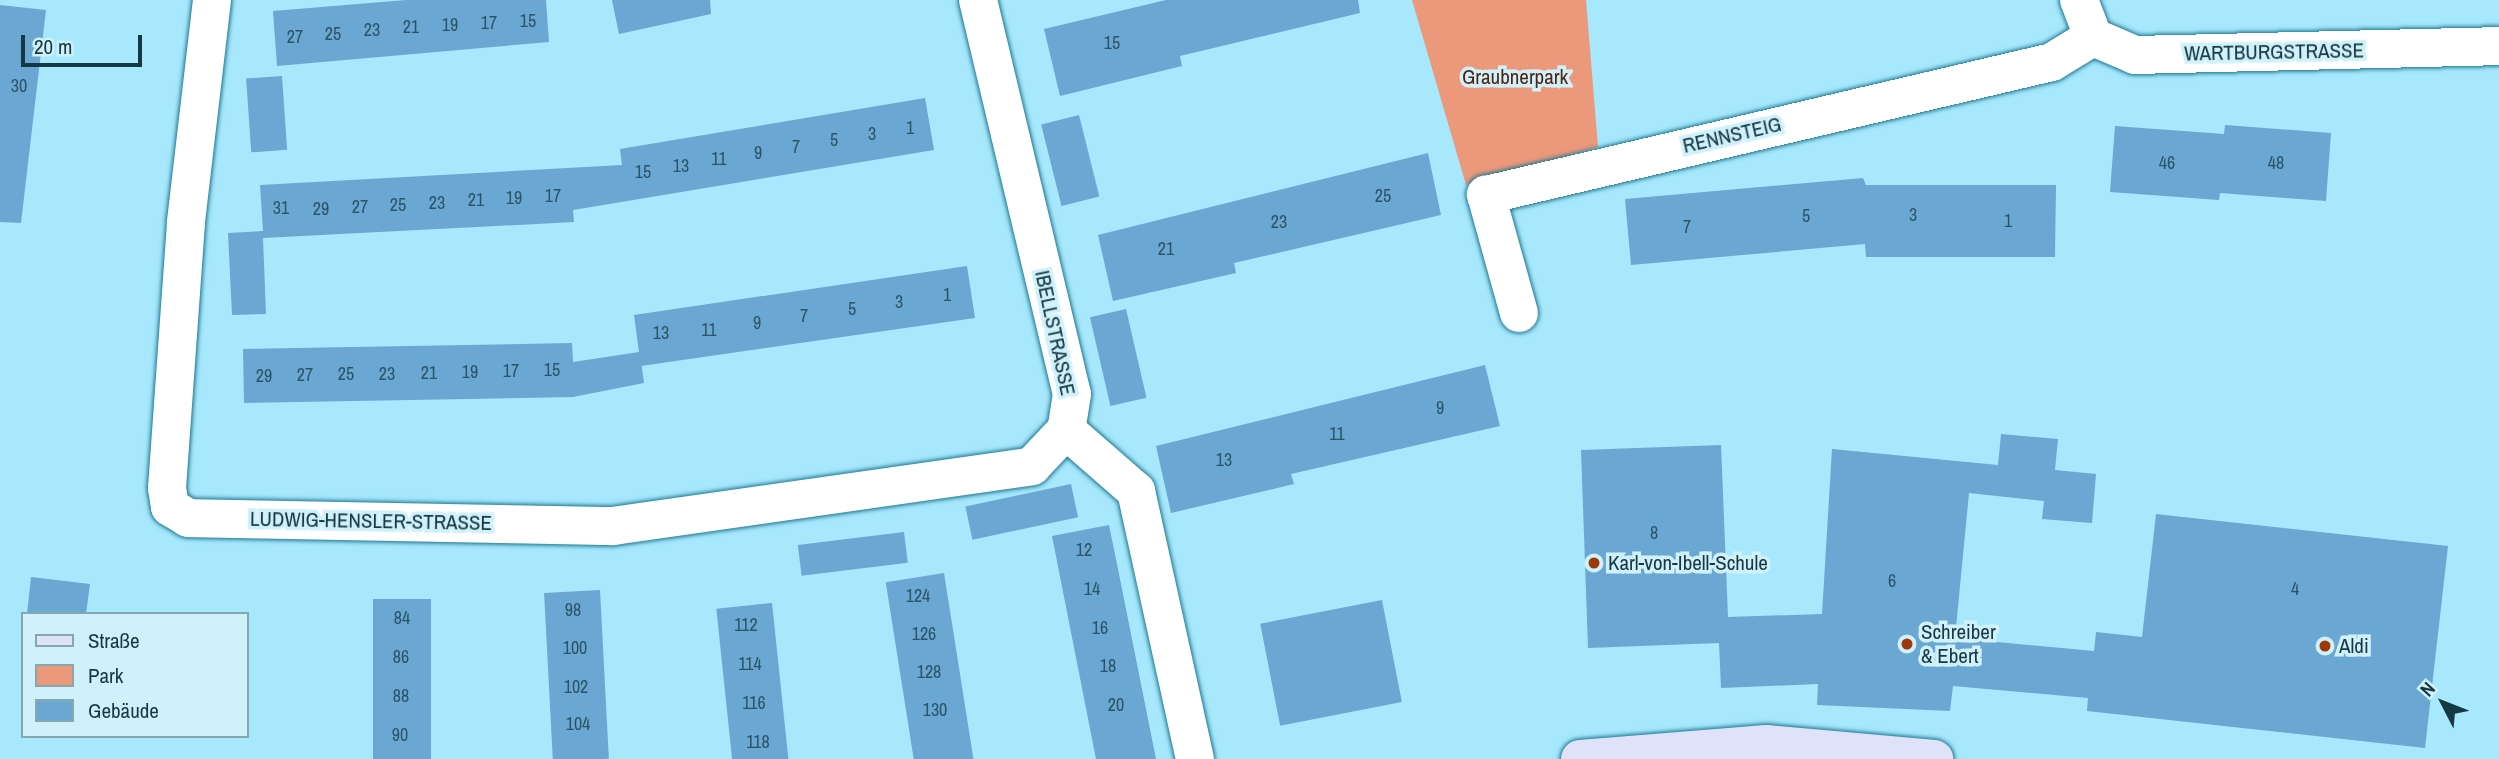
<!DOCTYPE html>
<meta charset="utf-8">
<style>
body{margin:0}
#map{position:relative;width:2499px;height:759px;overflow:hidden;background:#a7e8fd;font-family:"Archivo Narrow",sans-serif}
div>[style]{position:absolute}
.green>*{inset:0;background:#ec987b}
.building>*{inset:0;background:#6aa7d2;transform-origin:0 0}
.roads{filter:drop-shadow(0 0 2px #1c7991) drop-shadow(0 0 2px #1c7991)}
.street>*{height:38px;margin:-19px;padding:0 19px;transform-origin:19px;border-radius:19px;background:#fff}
.secondary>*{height:38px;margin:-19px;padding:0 19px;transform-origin:19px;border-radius:19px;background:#e0e2f9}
.dots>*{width:19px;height:19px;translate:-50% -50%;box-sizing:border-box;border:4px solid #d0f0fa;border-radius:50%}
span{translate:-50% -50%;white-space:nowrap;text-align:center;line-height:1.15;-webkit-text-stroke:7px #d0f0fa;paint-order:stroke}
.number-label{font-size:18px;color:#2a5467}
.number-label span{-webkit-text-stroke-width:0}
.street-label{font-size:21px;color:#153943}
.park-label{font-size:21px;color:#512313}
.poi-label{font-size:21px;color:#153943}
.left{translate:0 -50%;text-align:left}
.legend{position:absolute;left:21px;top:612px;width:228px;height:126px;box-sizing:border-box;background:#d0f0fa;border:2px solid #85a7b1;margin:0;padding:9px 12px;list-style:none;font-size:21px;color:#153943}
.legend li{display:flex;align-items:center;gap:14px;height:35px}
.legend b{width:35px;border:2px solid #85a7b1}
.north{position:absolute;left:2408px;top:668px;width:70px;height:70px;-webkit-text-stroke:5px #d0f0fa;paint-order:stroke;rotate:312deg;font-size:19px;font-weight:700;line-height:28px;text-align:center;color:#153943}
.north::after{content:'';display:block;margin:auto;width:24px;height:32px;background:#153943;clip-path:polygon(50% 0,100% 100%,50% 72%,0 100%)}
.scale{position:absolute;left:21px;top:35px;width:121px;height:32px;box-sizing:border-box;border:4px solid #153943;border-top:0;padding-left:9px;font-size:21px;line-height:24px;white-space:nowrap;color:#153943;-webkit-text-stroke:5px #d0f0fa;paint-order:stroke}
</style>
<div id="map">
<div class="green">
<div style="clip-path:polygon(1412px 0,1586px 0,1598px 147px,1466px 185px)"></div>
</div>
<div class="building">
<div style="clip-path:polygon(406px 0,546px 0,549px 42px,277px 66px,273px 11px)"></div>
<div style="clip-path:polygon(612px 0,710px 0,711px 14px,619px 34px)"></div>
<div style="clip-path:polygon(1166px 0,1358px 0,1360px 13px,1180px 56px,1182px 66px,1060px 96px,1044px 29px)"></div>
<div style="clip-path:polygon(0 5px,46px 10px,21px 223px,0 222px)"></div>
<div style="left:282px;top:76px;width:74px;height:36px;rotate:86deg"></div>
<div style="clip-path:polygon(925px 98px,934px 150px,573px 210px,574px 222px,263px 238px,266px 314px,232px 315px,228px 233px,263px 231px,260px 185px,622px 165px,620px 149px)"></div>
<div style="left:1079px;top:115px;width:84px;height:39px;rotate:76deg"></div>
<div style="clip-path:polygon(2225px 125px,2331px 133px,2326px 201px,2220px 193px,2219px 200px,2110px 192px,2115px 126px,2224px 134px)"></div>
<div style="clip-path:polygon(1428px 153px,1441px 215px,1234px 263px,1236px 273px,1113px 301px,1098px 235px)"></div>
<div style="clip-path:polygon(1863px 178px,1866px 185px,2056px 185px,2055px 257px,1866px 257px,1865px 244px,1631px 265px,1625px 199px)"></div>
<div style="clip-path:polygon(967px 266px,975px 318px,641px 366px,641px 360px,644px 383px,573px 397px,244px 403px,243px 349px,572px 343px,573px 362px,639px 352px,634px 315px)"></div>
<div style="left:1126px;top:309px;width:91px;height:37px;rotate:77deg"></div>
<div style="clip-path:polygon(1485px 365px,1500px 426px,1291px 474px,1294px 484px,1171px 513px,1156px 446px)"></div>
<div style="clip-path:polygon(2001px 434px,2058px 439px,2055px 470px,2096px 474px,2092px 523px,2042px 519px,2044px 501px,1969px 493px,1955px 638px,2094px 651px,2096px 632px,2142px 637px,2156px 514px,2448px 546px,2425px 748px,2087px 711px,2088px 698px,1953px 686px,1950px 711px,1817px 705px,1818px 684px,1721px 688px,1719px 643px,1588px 648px,1581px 450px,1721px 445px,1728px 617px,1822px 614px,1832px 449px,1998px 465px)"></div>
<div style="left:1071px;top:484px;width:34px;height:108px;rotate:78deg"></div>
<div style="clip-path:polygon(1109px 525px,1117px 564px,1156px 759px,1096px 759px,1052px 536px)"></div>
<div style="left:904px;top:532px;width:31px;height:107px;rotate:83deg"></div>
<div style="left:944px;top:573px;width:188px;height:59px;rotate:81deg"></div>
<div style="clip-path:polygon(31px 577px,90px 584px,86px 614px,27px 614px)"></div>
<div style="left:600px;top:590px;width:169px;height:56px;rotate:87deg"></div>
<div style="left:373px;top:599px;width:58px;height:160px"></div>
<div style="left:1382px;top:600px;width:104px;height:124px;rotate:79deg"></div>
<div style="left:772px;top:603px;width:157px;height:56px;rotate:84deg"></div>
</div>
<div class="roads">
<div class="street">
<div style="left:212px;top:0;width:225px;rotate:96.7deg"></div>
<div style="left:186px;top:223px;width:266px;rotate:94.1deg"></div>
<div style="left:167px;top:488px;width:19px;rotate:81deg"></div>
<div style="left:170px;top:507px;width:21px;rotate:31deg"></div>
<div style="left:188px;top:518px;width:425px;rotate:1.1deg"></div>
<div style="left:613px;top:526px;width:423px;rotate:-8.1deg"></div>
<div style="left:1032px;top:466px;width:50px;rotate:-46.6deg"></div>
<div style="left:978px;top:0;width:405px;rotate:76.6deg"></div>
<div style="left:1072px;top:394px;width:36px;rotate:99deg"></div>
<div style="left:2079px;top:0;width:40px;rotate:69deg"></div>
<div style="left:2093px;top:37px;width:46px;rotate:23.2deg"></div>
<div style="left:2135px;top:55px;width:364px;rotate:-1.4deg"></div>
<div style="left:1519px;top:313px;width:123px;rotate:-105.6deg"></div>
<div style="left:1486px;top:195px;width:581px;rotate:-13.22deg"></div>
<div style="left:2052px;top:62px;width:48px;rotate:-31.4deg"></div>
<div style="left:1066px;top:430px;width:93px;rotate:41.1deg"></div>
<div style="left:1136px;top:491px;width:274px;rotate:77.6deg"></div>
</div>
<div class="secondary">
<div style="left:1580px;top:759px;width:187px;rotate:-4.6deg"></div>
<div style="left:1766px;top:744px;width:169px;rotate:5.1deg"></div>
</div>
</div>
<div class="dots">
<div style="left:1594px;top:563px;background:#9d380b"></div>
<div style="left:1907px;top:644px;background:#9d380b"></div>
<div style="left:2325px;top:646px;background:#9d380b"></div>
</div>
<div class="number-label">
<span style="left:528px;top:21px">15</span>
<span style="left:489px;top:23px">17</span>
<span style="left:450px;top:25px">19</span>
<span style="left:411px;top:27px">21</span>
<span style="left:372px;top:30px">23</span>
<span style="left:333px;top:34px">25</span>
<span style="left:295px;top:37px">27</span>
<span style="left:1112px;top:43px">15</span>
<span style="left:19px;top:86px">30</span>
<span style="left:910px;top:128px">1</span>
<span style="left:872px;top:134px">3</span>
<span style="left:834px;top:140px">5</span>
<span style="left:796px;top:147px">7</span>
<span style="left:758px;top:153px">9</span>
<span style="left:719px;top:159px">11</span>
<span style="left:2167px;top:163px">46</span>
<span style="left:2276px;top:163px">48</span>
<span style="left:681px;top:166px">13</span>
<span style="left:643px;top:172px">15</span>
<span style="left:553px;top:196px">17</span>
<span style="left:1383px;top:196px">25</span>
<span style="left:514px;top:198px">19</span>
<span style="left:476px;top:200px">21</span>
<span style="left:437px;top:203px">23</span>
<span style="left:398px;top:205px">25</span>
<span style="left:360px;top:207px">27</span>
<span style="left:281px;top:208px">31</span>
<span style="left:321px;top:209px">29</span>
<span style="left:1913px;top:215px">3</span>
<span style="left:1806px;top:216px">5</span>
<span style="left:2008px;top:221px">1</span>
<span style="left:1279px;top:222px">23</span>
<span style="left:1687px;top:227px">7</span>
<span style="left:1166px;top:249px">21</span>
<span style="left:947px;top:295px">1</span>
<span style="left:899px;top:302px">3</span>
<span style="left:852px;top:309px">5</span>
<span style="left:804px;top:316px">7</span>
<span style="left:757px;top:323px">9</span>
<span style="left:709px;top:330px">11</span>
<span style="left:661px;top:333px">13</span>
<span style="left:552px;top:370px">15</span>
<span style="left:511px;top:371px">17</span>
<span style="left:470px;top:372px">19</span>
<span style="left:429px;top:373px">21</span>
<span style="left:346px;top:374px">25</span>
<span style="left:387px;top:374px">23</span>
<span style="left:305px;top:375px">27</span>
<span style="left:264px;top:376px">29</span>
<span style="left:1440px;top:408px">9</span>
<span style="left:1337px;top:434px">11</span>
<span style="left:1224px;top:460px">13</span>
<span style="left:1654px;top:533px">8</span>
<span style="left:1084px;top:550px">12</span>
<span style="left:1892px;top:581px">6</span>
<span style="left:1092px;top:589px">14</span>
<span style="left:2295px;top:589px">4</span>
<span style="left:918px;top:596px">124</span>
<span style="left:573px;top:610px">98</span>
<span style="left:402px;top:618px">84</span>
<span style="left:746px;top:625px">112</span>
<span style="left:1100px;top:628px">16</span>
<span style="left:924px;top:634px">126</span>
<span style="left:575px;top:648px">100</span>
<span style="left:401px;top:657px">86</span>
<span style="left:750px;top:664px">114</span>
<span style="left:1108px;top:666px">18</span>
<span style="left:929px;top:672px">128</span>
<span style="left:576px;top:687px">102</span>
<span style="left:401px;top:696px">88</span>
<span style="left:754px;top:703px">116</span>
<span style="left:1116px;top:705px">20</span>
<span style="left:935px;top:710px">130</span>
<span style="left:578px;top:724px">104</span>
<span style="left:400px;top:735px">90</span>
<span style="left:758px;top:742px">118</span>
</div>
<div class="street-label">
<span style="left:2274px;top:52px;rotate:-1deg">WARTBURGSTRASSE</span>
<span style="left:1732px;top:135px;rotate:-13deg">RENNSTEIG</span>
<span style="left:1055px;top:333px;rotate:78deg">IBELLSTRASSE</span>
<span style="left:371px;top:521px;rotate:1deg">LUDWIG-HENSLER-STRASSE</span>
</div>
<div class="park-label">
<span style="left:1515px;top:77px">Graubnerpark</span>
</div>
<div class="poi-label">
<span class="left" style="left:1608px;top:563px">Karl-von-Ibell-Schule</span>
<span class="left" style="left:1921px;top:644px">Schreiber<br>&amp; Ebert</span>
<span class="left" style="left:2339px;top:646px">Aldi</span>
</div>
<ul class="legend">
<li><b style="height:9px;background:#e0e2f9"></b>Straße</li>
<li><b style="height:19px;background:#ec987b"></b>Park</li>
<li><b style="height:19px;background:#6aa7d2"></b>Gebäude</li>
</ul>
<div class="north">N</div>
<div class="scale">20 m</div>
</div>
